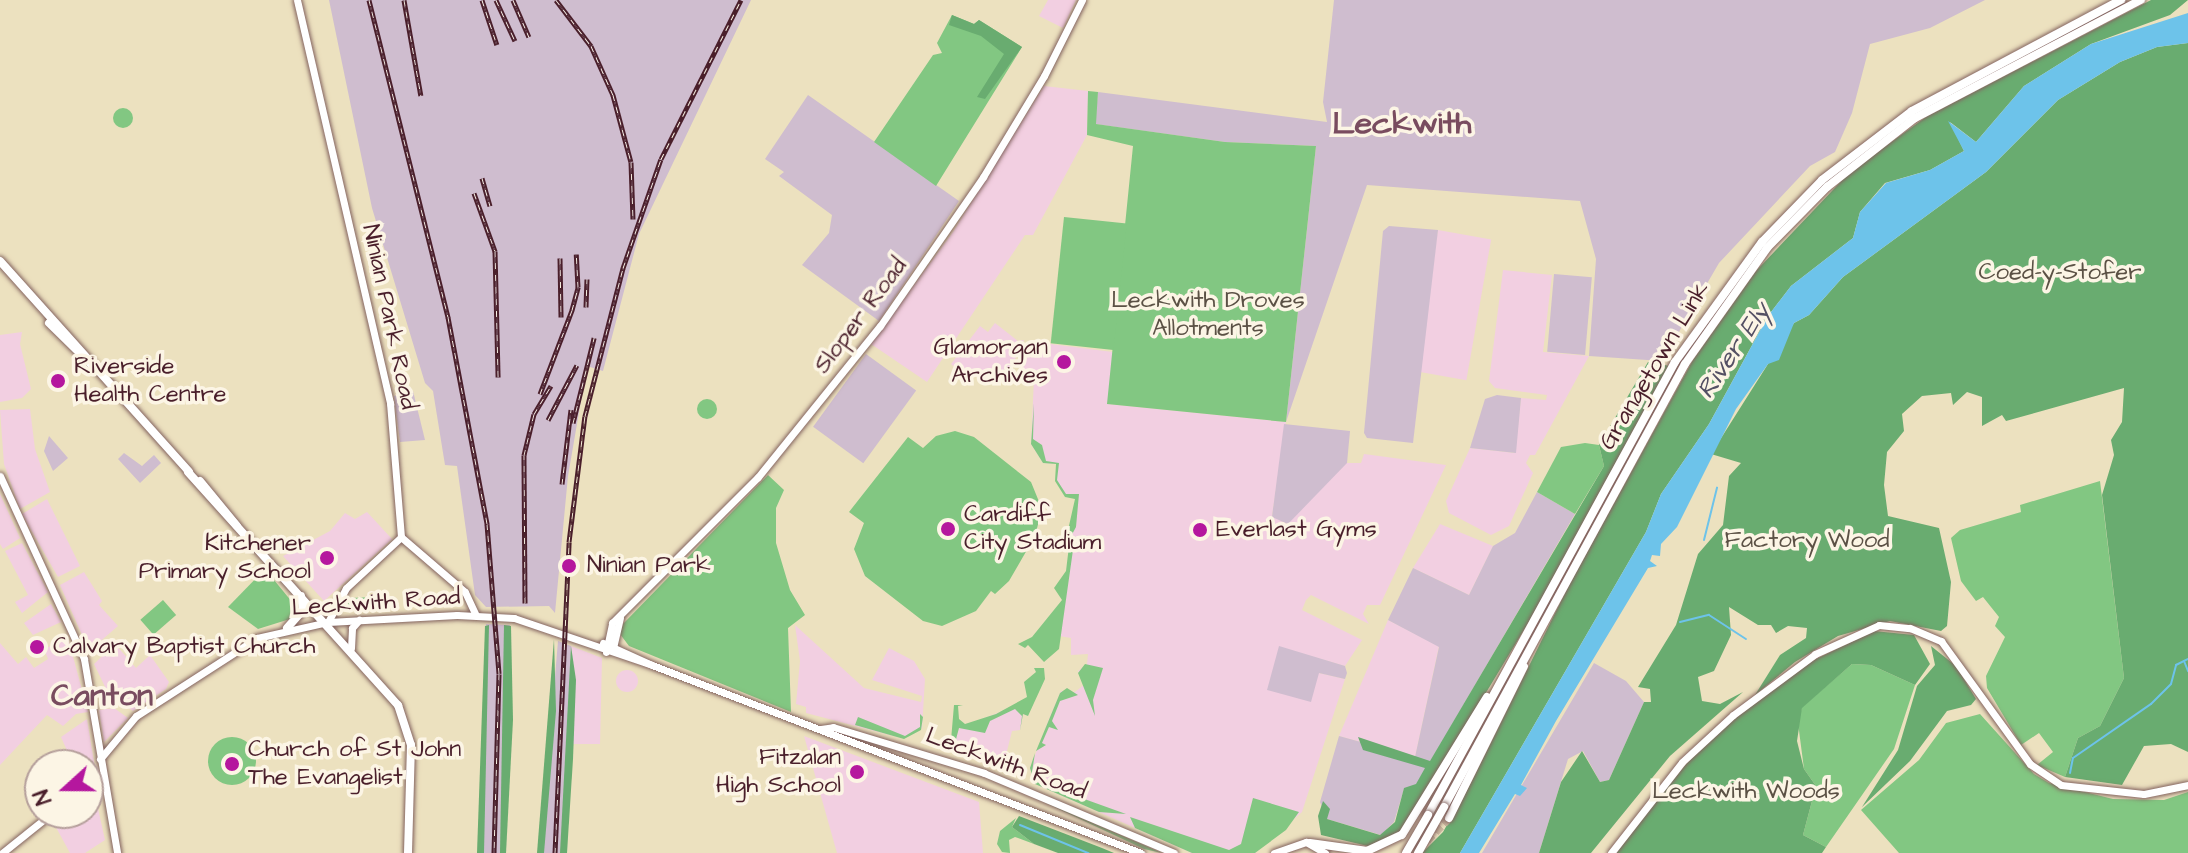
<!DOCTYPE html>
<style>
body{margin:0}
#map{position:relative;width:2188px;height:853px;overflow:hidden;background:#ece1bf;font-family:"Architects Daughter",sans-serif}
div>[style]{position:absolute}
.built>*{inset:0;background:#f2cfe1;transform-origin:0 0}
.round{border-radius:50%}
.industrial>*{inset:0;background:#cfbdcf;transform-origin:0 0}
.green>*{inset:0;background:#82c782;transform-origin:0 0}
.forest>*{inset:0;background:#69ac70}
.water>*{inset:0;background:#6dc3ea}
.stream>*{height:2px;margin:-1px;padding:0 1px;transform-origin:1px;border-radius:1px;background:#6dc3ea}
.primary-tunnel>*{height:8px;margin-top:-4px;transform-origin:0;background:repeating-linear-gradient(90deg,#ccbaa1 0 8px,transparent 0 12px)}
.roads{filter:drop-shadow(0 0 2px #83635f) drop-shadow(0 0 2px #83635f)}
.secondary>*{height:7px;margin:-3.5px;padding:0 3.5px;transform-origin:3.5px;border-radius:3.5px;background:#fff}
.primary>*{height:8px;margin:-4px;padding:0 4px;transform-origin:4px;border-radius:4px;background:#fff}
.rail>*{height:5px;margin-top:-2.5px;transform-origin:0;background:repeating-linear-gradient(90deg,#fcf5e5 0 6px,#4a1f2b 0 12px);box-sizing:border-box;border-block:2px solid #4a1f2b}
.bridges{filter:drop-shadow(0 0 2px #83635f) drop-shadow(0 0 2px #83635f)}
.primary-bridge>*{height:8px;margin:-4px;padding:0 4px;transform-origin:4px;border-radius:4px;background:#fff}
.dots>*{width:22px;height:22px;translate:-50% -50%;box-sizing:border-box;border:4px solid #fcf5e5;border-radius:50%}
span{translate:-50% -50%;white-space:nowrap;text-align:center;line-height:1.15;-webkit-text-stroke:7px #fcf5e5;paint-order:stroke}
.park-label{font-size:24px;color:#5b5145}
.street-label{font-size:24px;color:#4a1f2b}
.poi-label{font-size:24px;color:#4a1f2b}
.right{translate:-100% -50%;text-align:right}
.left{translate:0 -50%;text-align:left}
.water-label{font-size:26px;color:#545064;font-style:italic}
.district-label{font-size:32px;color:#794c5f;font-weight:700}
.north{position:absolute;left:24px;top:749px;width:80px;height:80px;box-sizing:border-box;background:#fcf5e5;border:2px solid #b59f9b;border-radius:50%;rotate:249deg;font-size:22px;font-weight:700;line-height:32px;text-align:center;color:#4a1f2b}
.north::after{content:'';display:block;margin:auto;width:28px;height:36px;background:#b5179e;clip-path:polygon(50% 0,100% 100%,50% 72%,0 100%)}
</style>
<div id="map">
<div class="built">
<div style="clip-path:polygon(1048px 0,1076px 0,1063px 28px,1039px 16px)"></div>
<div style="clip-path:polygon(1044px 86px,1088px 91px,1087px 135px,1033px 235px,1025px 235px,927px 382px,871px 344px,953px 232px)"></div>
<div style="left:1438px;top:230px;width:54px;height:143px;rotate:10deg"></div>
<div style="clip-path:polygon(1503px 270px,1552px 275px,1543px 352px,1589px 356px,1535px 455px,1530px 455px,1526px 463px,1533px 473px,1509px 526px,1491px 535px,1449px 513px,1446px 501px,1470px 448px,1515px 453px,1521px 398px,1546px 400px,1547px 395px,1495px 388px,1489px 381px)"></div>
<div style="clip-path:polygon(995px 323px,1018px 341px,1024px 340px,1008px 374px,959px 371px,951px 364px,980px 326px,988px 332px)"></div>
<div style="clip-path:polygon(22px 332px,20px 344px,31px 389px,22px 398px,0 402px,0 335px)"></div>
<div style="clip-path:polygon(1050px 344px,1113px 352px,1108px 404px,1286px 422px,1272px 516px,1287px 524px,1345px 463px,1361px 463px,1364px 454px,1446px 465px,1380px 605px,1367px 605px,1363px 614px,1369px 624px,1311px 595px,1306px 600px,1302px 610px,1362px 640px,1345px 666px,1300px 653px,1319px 673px,1345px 679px,1302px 812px,1255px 853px,1192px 853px,1035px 784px,1030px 768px,1049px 719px,1061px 691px,1075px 692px,1085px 684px,1078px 671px,1087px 664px,1088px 654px,1071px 655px,1071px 638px,1059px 636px,1076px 498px,1066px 496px,1056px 481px,1057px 464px,1043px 463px,1031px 444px,1034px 378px,1020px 374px,1030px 350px,1049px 350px)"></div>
<div style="clip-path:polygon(30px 409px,35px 449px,50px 492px,20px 509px,4px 464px,0 410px)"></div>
<div style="clip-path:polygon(0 494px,20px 538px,3px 549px,0 544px)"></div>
<div style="clip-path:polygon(47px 499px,80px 566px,58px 577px,22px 514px)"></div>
<div style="clip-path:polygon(367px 512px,392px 539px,324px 601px,283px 556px,330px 531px,345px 513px,355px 519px)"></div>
<div style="clip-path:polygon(1440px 524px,1493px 546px,1469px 595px,1413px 568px)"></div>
<div style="clip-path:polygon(22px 543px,48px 592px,22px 613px,15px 602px,28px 595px,5px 551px)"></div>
<div style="clip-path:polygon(84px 572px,102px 601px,99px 605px,118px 626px,89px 651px,60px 585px)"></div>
<div style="clip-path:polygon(51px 604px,61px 622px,33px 635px,24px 623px)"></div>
<div style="clip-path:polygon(1388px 620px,1439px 646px,1415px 757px,1339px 736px)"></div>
<div style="clip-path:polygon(795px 625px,864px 688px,921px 702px,922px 696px,872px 680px,889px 648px,914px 661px,925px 679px,922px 728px,901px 738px,806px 713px,806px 707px,796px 704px,800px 661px)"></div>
<div style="clip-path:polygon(68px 638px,88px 712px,76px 714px,63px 726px,47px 715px,0 765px,0 643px,18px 664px,26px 657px,34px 668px,48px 659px,44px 649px)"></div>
<div style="clip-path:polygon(115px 644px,136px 668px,150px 655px,169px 682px,166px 689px,133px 711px,109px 695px,94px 664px)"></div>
<div style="clip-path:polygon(571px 646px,602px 658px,600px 744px,570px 744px)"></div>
<div class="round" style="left:616px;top:670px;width:22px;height:22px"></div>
<div style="clip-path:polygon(1026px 702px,1028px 716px,1023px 714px,1020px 730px,1012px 731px,1005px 759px,991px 766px,951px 750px,959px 728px)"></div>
<div style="clip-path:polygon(114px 708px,128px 718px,104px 742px,99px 710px)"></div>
<div style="clip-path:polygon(87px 719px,95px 768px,88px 779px,88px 765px,59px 762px,69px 755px,61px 737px)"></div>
<div style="clip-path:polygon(804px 736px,979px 802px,983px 853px,837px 853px)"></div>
<div style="clip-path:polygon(88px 797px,97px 804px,105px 840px,85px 853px,70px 853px,52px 820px,62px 826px,77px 813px,88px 813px)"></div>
</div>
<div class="industrial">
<div style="clip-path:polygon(329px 0,751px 0,639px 234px,603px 371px,587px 366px,568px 476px,555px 613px,549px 606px,486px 607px,475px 595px,457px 466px,445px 465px,433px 391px,425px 383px,372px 208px)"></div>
<div style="clip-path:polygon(1334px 0,1985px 0,1930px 28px,1870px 44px,1852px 113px,1835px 152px,1810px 166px,1719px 263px,1662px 361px,1589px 356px,1596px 259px,1580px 201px,1367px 185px,1286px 422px,1316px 146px,1225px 142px,1095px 124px,1098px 92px,1327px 122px,1323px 102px)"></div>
<div style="clip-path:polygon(808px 95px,959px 201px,879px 321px,802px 265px,829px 233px,832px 215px,779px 176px,784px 172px,765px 159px)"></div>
<div style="clip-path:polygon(1389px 226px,1438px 230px,1413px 443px,1367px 438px,1364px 433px,1383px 231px)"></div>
<div style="left:1554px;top:274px;width:38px;height:78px;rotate:5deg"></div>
<div style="left:866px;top:354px;width:62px;height:90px;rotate:36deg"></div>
<div style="clip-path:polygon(413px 391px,425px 440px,400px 442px,394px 396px)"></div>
<div style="clip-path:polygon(1497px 395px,1521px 398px,1516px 453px,1470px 448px,1485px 399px)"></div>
<div style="clip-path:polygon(1284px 424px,1350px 431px,1347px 463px,1288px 524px,1272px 517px)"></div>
<div style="clip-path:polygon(49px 436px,68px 458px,53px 471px,44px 451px)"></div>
<div style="clip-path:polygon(124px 453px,142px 466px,154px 455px,161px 463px,140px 483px,118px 459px)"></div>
<div style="clip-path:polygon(1537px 492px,1575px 514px,1416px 786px,1404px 789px,1394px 822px,1381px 835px,1327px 819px,1320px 802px,1339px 736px,1415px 757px,1439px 647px,1388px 620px,1413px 568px,1469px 595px,1493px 546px,1515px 533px)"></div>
<div style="clip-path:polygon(486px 624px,510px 625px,506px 853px,478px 853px)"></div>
<div style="clip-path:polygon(558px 641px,571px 646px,567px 853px,540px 853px)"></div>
<div style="clip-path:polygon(1279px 646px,1345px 666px,1347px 673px,1345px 679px,1319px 673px,1311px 702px,1267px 690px)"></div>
<div style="clip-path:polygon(1594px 663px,1626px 681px,1644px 702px,1609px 780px,1600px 782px,1583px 751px,1568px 759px,1539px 853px,1482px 853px)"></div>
</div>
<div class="green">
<div style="clip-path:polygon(952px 15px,974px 24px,979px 20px,1022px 47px,936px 186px,874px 142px,933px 55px,942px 53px,937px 43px)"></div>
<div style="clip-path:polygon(1088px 91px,1098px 92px,1096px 124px,1225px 142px,1316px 146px,1286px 422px,1107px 404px,1133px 146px,1087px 135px)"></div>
<div class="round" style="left:113px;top:108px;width:20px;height:20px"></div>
<div style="left:1064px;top:217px;width:63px;height:127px;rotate:6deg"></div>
<div class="round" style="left:697px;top:399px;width:20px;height:20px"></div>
<div style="clip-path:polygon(1034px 403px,1033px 439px,1042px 445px,1046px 461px,1059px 463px,1057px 480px,1066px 494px,1079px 494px,1076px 527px,1069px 540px,1062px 542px,1049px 537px,1066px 539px,1075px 499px,1065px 497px,1055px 481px,1056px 464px,1043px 463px,1031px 444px)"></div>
<div style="clip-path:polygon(955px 431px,974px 437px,1031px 482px,1042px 509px,1035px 536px,1009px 581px,995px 594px,991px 591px,976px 611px,942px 626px,923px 621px,865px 576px,854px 549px,864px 523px,849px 512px,908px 437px,923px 448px,936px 436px)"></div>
<div style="clip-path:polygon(1585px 443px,1599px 445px,1604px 466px,1575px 514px,1537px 492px,1561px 447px)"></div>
<div style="clip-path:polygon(768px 475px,784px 490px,776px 508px,776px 543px,790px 590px,805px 615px,788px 628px,791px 712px,629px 646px,620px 634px,623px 624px)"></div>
<div style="clip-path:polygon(2100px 481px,2124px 678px,2100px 726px,2078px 738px,2065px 777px,2037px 765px,2053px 752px,2039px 733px,2021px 745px,1987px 688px,1986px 676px,2005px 637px,1995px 626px,1999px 617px,1983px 597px,1976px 601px,1961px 581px,1951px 538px,1960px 530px,2021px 512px,2020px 505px)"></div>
<div style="clip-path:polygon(1069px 546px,1073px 550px,1059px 649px,1044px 662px,1028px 645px,1025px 648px,1018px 644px,1032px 637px,1062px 600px,1054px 588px,1066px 571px)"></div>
<div style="clip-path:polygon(265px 569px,297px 608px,290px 619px,258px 629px,228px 607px)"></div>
<div style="clip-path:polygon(374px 597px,375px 610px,346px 608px,351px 598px)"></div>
<div style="left:163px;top:600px;width:20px;height:30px;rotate:49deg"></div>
<div style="clip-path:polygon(1085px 664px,1103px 668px,1093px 700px,1095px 716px,1078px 673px)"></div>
<div style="clip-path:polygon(1852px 664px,1871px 665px,1915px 685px,1894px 749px,1826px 847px,1803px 835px,1816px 786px,1804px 769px,1798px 723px,1802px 707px)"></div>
<div style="clip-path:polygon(1034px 668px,1044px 668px,1045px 679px,1028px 716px,1023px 714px,1020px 731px,1022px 716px,1015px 709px,990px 721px,985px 733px,959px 728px,955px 743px,962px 751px,950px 752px,954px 705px,963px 705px,958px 706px,959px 719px,965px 724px,996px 714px,1027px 697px,1024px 682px,1036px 672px)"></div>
<div style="clip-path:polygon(1067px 688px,1078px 695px,1060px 701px,1052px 721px,1058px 730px,1049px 727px,1042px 743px,1046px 745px,1036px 751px,1060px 693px)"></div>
<div style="clip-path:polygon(920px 714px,923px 717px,921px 730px,904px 739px,855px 725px,858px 717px,905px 736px,920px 727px)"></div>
<div style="clip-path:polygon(1980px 714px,2034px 774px,2049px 783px,2113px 799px,2164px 800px,2188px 792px,2188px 853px,1899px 853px,1861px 810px,1919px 760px,1946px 723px)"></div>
<div class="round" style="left:208px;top:737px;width:48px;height:48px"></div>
<div style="clip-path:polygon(1035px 753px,1032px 772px,1037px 782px,1126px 814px,1099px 812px,1035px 784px,1030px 768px)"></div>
<div style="clip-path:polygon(1035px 798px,1162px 853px,1144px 849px)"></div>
<div style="clip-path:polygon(1253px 798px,1299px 812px,1286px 830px,1255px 853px,1192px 853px,1135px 828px,1130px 817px,1229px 850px,1241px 844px)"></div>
<div style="clip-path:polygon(1016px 818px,1012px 827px,1034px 844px,1015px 837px,1009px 840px,1010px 853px,1002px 852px,997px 844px,1000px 831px)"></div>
</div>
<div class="forest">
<div style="clip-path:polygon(2151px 0,2188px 0,2170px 15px,2091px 44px,2024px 86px,1976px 142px,1950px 122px,1964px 151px,1930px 170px,1885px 183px,1860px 212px,1853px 238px,1791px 286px,1768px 316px,1709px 424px,1661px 494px,1646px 532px,1460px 853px,1422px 853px,1443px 832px,1472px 781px,1568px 587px,1693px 360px,1756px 271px,1850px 172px,1926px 117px)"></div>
<div style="clip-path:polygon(952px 15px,974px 24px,979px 20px,1022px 47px,985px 99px,977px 97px,1004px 54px,981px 36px,949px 25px)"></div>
<div style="clip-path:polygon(2188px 43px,2188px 752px,2171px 744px,2144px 746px,2122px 785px,2065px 777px,2078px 738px,2100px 726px,2124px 678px,2102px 495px,2114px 455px,2111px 440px,2122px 422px,2124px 388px,2006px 421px,2002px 415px,1982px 426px,1982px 397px,1967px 392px,1953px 405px,1951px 393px,1922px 396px,1902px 414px,1904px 431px,1887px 452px,1884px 485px,1888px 516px,1939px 528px,1951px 582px,1947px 626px,1941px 631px,1890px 621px,1838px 636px,1795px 662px,1755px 695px,1780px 655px,1806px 638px,1807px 628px,1788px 626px,1776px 633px,1771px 625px,1758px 625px,1729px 607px,1731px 635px,1714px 671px,1698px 677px,1702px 701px,1720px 704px,1743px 692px,1670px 756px,1591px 853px,1539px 853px,1561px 782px,1582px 751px,1600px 782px,1609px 780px,1644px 702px,1651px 702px,1650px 689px,1638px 687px,1676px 625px,1698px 554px,1723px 525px,1729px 476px,1741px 463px,1711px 454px,1794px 323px,1809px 315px,1843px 277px,1986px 172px,2058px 100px,2120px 62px,2157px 47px)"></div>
<div style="clip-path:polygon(1648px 362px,1670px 366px,1530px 620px,1403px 830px,1372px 847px,1321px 835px,1318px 816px,1323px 801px,1330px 809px,1327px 819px,1380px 835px,1395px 822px,1404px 788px,1416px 784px,1425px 768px,1363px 750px,1358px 737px,1430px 761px,1604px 466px,1599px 445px)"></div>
<div style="clip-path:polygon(489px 625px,484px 853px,477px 853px,485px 626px)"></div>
<div style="clip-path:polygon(504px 625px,511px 626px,513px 720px,506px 853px,500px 853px)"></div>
<div style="clip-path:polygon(1874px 631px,1914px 635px,1930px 664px,1915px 685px,1871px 665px,1852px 664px,1802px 708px,1797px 741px,1804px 769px,1816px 786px,1803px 835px,1826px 847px,1822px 853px,1614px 853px,1687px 763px,1733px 718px,1810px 662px)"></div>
<div style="clip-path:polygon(554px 639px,556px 711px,544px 853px,537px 853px)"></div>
<div style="clip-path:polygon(571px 646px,576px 680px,573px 759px,567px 853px,560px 853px)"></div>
<div style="clip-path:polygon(1931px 646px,1956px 666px,1976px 699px,1971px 705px,1947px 711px,1910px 761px,1862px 807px,1898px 750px,1917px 686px,1935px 665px)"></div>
<div style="clip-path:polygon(1019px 816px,1102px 848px,1114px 853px,1058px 853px,1034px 844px,1012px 827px)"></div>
</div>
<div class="water">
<div style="clip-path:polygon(2188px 13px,2188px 43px,2157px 47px,2120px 62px,2058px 100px,1986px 172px,1843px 277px,1809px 315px,1794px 323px,1779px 360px,1768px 364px,1736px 409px,1677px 527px,1661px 544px,1660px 556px,1652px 555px,1650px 561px,1657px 566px,1648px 568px,1556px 721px,1521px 785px,1527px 788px,1520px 796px,1515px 794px,1479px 853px,1460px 853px,1646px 532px,1661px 494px,1709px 424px,1768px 316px,1791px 286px,1853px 238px,1860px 212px,1886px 183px,1930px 170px,1964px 151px,1948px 121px,1976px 142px,2024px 86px,2091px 44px)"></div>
</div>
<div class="stream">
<div style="left:1704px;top:540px;width:54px;rotate:-76deg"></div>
<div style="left:1680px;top:622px;width:30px;rotate:-14deg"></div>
<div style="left:1709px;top:615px;width:44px;rotate:33deg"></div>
<div style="left:2184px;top:661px;width:11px;rotate:68deg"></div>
<div style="left:2070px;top:773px;width:15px;rotate:-79deg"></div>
<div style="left:2073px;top:758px;width:95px;rotate:-34.7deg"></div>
<div style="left:2151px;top:704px;width:28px;rotate:-45deg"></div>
<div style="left:2171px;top:684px;width:20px;rotate:-75deg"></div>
<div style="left:2176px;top:665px;width:13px;rotate:-27deg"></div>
<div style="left:1020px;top:825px;width:74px;rotate:22.4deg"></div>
</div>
<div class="primary-tunnel">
<div style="left:1404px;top:853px;width:26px;rotate:-28deg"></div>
<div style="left:1427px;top:841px;width:32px;rotate:-46deg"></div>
</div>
<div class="roads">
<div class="secondary">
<div style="left:297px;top:0;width:414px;rotate:77deg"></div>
<div style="left:390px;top:403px;width:134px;rotate:85.3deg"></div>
<div style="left:0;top:476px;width:201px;rotate:65.3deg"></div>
<div style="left:84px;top:659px;width:197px;rotate:80.3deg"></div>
<div style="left:401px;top:537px;width:84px;rotate:40.7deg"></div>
<div style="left:465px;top:592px;width:26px;rotate:65deg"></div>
<div style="left:328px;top:622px;width:38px;rotate:-62deg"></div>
<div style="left:346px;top:588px;width:75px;rotate:-42.8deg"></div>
<div style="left:603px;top:643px;width:54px;rotate:24.2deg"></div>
<div style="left:351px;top:648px;width:20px;rotate:-87deg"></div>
<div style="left:352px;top:628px;width:11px;rotate:-49deg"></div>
<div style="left:613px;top:648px;width:31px;rotate:-77deg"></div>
<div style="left:606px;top:652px;width:30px;rotate:-78deg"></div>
<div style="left:612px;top:623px;width:206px;rotate:-45deg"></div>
<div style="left:758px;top:477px;width:194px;rotate:-51.1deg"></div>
<div style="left:880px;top:326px;width:181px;rotate:-55.3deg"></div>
<div style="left:983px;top:177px;width:118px;rotate:-58.9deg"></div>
<div style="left:1044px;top:76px;width:85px;rotate:-63.4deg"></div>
<div style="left:821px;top:729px;width:12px;rotate:-9deg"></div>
<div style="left:833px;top:727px;width:158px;rotate:16.9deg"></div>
<div style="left:984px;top:773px;width:206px;rotate:22.8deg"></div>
<div style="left:100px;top:759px;width:56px;rotate:-50.1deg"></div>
<div style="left:136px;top:716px;width:144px;rotate:-32.8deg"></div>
<div style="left:257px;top:638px;width:73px;rotate:-12.7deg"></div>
<div style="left:328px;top:622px;width:129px;rotate:-3.1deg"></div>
<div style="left:457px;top:615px;width:57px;rotate:3deg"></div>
<div style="left:514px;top:618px;width:146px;rotate:18.8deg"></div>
<div style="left:652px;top:665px;width:524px;rotate:21.03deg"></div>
<div style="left:88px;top:786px;width:16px;rotate:-38deg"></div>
<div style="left:2px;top:853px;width:64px;rotate:-38.7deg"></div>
<div style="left:1274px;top:853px;width:34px;rotate:-19deg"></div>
<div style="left:1306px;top:842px;width:22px;rotate:30deg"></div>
<div style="left:1611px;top:853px;width:115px;rotate:-52deg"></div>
<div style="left:1682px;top:762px;width:69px;rotate:-42.7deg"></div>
<div style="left:1733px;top:715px;width:102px;rotate:-36.6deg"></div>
<div style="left:1815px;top:654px;width:70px;rotate:-24.4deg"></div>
<div style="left:1879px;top:625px;width:31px;rotate:6deg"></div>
<div style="left:1910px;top:628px;width:34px;rotate:23deg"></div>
<div style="left:1941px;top:641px;width:152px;rotate:54.1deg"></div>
<div style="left:2030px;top:764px;width:37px;rotate:34deg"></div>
<div style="left:2061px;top:785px;width:83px;rotate:6.2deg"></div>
<div style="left:2144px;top:794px;width:45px;rotate:-11.6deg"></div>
</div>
<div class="primary">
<div style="left:0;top:261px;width:283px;rotate:48.1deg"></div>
<div style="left:49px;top:323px;width:66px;rotate:44.4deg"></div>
<div style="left:188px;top:472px;width:314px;rotate:48deg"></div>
<div style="left:398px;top:705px;width:42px;rotate:72deg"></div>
<div style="left:411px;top:745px;width:108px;rotate:91.6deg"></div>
<div style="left:200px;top:481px;width:58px;rotate:50.6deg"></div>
<div style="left:287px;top:628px;width:24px;rotate:-48deg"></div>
<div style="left:303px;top:610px;width:14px;rotate:-98deg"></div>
<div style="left:1444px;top:807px;width:504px;rotate:-61.45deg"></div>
<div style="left:1685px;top:364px;width:142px;rotate:-54.7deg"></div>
<div style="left:1767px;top:248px;width:86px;rotate:-45.5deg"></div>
<div style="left:1827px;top:187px;width:112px;rotate:-38.1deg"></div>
<div style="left:1915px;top:118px;width:255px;rotate:-27.6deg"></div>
<div style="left:1428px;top:815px;width:516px;rotate:-61.4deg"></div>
<div style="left:1675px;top:362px;width:148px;rotate:-54.1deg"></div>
<div style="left:1762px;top:242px;width:86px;rotate:-45.9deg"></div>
<div style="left:1822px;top:180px;width:113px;rotate:-37.5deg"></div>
<div style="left:1912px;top:111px;width:237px;rotate:-28deg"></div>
<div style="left:1449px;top:818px;width:169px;rotate:-63.7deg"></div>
<div style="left:1310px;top:843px;width:58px;rotate:8deg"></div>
<div style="left:1367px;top:851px;width:38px;rotate:-25deg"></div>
<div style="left:1402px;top:835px;width:162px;rotate:-58.4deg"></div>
</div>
</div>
<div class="rail">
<div style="left:369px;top:0;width:327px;rotate:76deg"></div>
<div style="left:448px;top:317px;width:211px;rotate:79.3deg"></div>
<div style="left:487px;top:524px;width:150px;rotate:85.4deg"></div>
<div style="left:499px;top:674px;width:179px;rotate:91.6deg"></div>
<div style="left:404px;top:0;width:97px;rotate:80deg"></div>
<div style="left:482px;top:0;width:47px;rotate:71.6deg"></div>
<div style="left:496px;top:0;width:45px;rotate:65.1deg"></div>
<div style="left:513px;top:0;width:40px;rotate:66.6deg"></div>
<div style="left:556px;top:0;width:58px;rotate:52.7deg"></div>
<div style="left:591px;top:46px;width:54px;rotate:65.8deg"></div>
<div style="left:613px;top:95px;width:69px;rotate:75deg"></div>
<div style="left:631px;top:162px;width:57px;rotate:88deg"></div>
<div style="left:482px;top:178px;width:29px;rotate:74deg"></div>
<div style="left:474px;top:193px;width:62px;rotate:70.1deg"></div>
<div style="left:495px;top:251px;width:126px;rotate:88.6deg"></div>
<div style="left:560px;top:258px;width:59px;rotate:89deg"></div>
<div style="left:586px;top:307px;width:28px;rotate:-88deg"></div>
<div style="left:540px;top:394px;width:90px;rotate:-69.1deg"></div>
<div style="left:572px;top:310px;width:24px;rotate:-75deg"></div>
<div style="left:578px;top:287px;width:33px;rotate:-93deg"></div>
<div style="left:548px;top:420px;width:62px;rotate:-62.2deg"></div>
<div style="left:573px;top:423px;width:88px;rotate:-76.1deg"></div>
<div style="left:562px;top:484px;width:75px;rotate:-83.1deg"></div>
<div style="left:525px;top:603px;width:148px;rotate:-90.4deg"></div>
<div style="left:524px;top:455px;width:42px;rotate:-76.3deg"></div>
<div style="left:534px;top:414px;width:33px;rotate:-59deg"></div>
<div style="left:555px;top:853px;width:311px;rotate:-87.4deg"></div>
<div style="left:569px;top:542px;width:127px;rotate:-82.8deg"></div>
<div style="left:585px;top:416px;width:153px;rotate:-75.6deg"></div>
<div style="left:623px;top:268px;width:115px;rotate:-70.8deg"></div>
<div style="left:661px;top:159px;width:178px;rotate:-63.3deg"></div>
</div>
<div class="bridges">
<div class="primary-bridge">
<div style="left:1406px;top:853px;width:44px;rotate:-59.9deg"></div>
<div style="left:1418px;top:853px;width:53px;rotate:-60.5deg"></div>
</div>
</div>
<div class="dots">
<div style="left:1064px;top:362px;background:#b5179e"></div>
<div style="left:58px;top:381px;background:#b5179e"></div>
<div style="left:948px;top:529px;background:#b5179e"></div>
<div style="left:1200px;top:530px;background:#b5179e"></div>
<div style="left:327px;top:558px;background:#b5179e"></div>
<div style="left:569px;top:566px;background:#b5179e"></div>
<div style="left:37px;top:647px;background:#b5179e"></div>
<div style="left:232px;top:764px;background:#b5179e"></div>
<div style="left:857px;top:772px;background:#b5179e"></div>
</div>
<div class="park-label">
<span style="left:2060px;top:273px">Coed-y-Stofer</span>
<span style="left:1208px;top:315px">Leckwith Droves<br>Allotments</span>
<span style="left:1807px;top:541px">Factory Wood</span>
<span style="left:1746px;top:792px">Leckwith Woods</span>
</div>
<div class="street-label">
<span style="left:861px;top:316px;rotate:-53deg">Sloper Road</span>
<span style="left:389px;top:317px;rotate:78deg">Ninian Park Road</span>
<span style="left:1655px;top:366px;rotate:-59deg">Grangetown Link</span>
<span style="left:376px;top:603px;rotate:-4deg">Leckwith Road</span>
<span style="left:1006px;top:764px;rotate:20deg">Leckwith Road</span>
</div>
<div class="poi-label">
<span class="right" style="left:1048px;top:362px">Glamorgan<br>Archives</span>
<span class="left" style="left:74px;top:381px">Riverside<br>Health Centre</span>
<span class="left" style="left:964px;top:529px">Cardiff<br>City Stadium</span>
<span class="left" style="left:1216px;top:530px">Everlast Gyms</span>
<span class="right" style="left:311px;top:558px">Kitchener<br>Primary School</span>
<span class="left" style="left:587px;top:566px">Ninian Park</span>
<span class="left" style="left:53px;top:647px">Calvary Baptist Church</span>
<span class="left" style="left:248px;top:764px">Church of St John<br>The Evangelist</span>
<span class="right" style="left:841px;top:772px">Fitzalan<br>High School</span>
</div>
<div class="water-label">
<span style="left:1734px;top:351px;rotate:-56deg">River Ely</span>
</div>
<div class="district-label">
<span style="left:1402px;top:124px">Leckwith</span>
<span style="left:102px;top:696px">Canton</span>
</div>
<div class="north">N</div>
</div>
